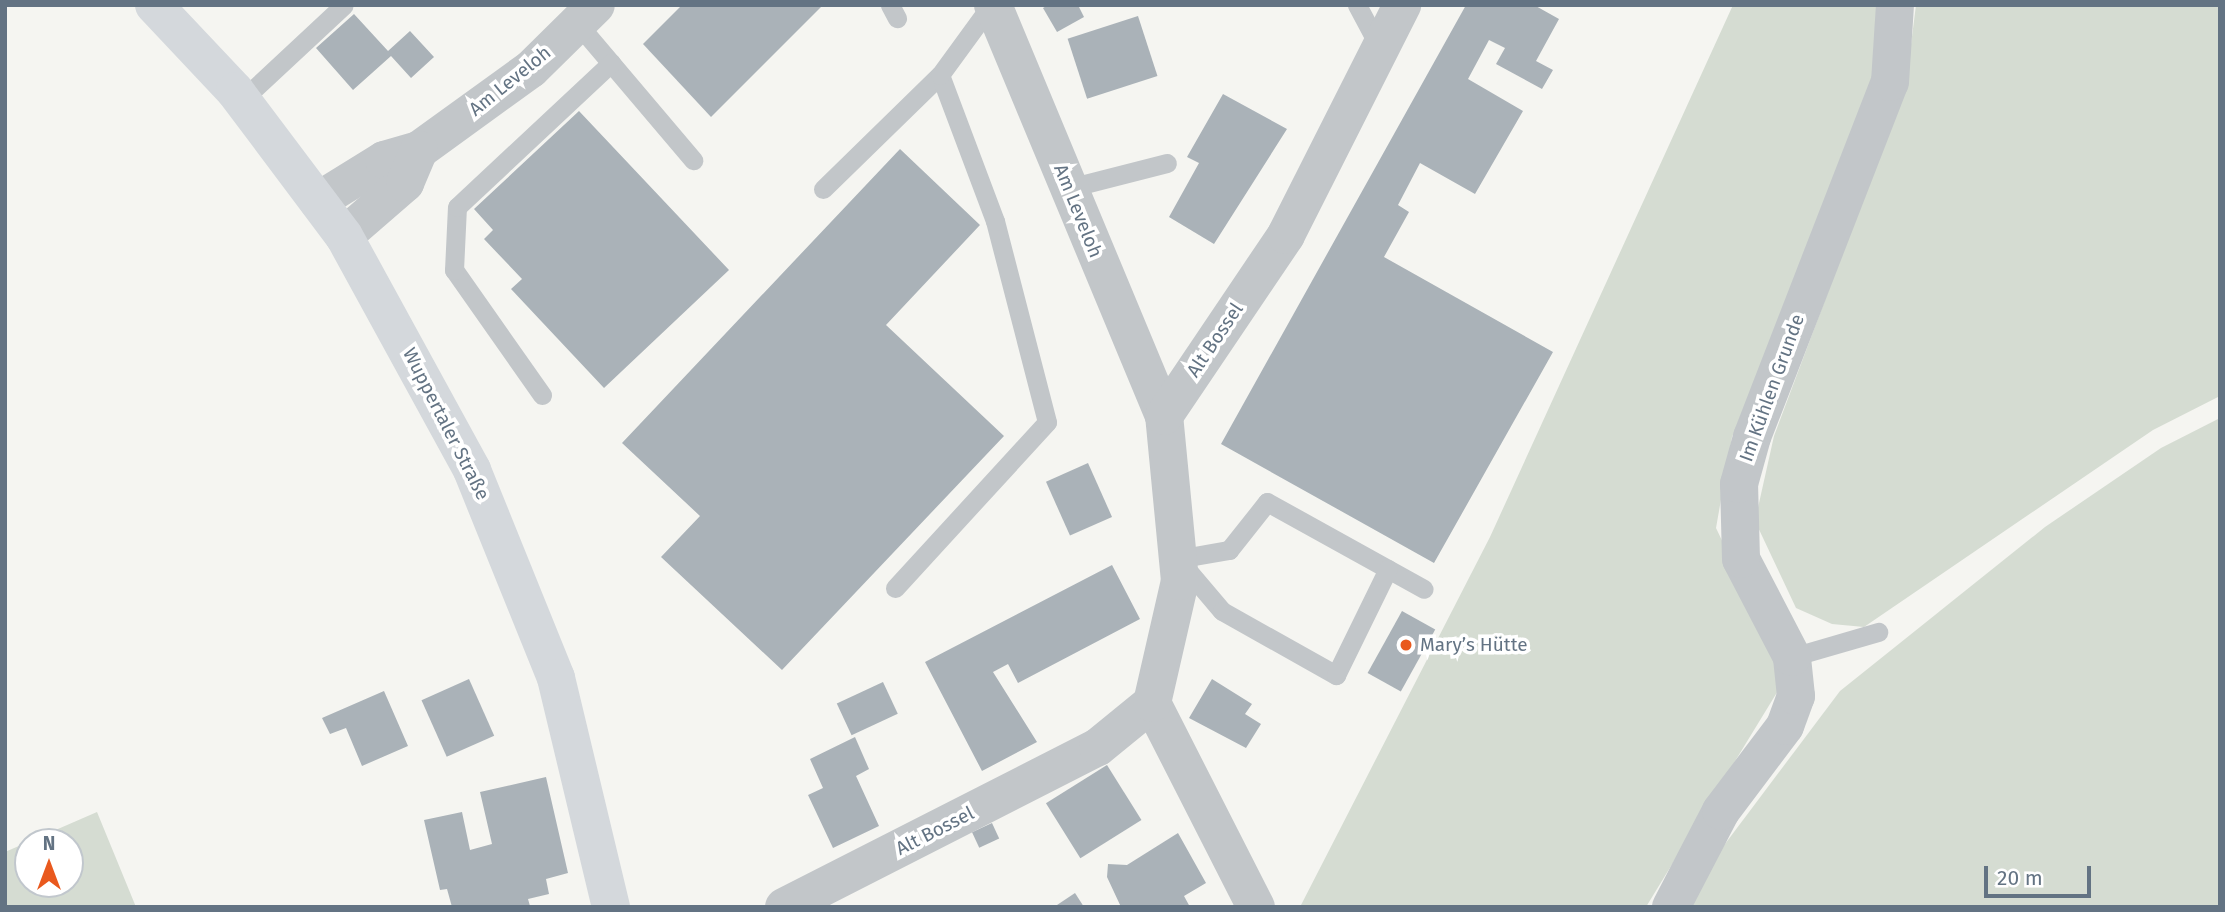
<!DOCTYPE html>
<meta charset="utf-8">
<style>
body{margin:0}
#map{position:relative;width:2225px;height:912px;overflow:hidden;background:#f5f5f1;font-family:"Fira Sans",sans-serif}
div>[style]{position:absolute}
.green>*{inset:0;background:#d5dcd2}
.building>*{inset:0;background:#aab2b8;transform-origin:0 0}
.service>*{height:19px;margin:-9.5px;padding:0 9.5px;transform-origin:9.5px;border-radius:9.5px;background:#c2c6c9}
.minor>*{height:38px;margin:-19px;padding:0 19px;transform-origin:19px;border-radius:19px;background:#c2c6c9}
.secondary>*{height:38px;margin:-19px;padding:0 19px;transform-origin:19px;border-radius:19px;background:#d4d8dc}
.dots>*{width:19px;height:19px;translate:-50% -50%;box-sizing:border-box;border:4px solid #fff;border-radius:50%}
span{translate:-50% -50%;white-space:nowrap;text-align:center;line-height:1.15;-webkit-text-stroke:7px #fff;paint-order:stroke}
.street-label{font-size:19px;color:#637383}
.poi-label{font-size:19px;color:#637383}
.left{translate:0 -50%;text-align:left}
.frame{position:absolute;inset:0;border:7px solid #637383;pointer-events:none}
.north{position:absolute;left:14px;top:828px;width:70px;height:70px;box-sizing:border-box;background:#fff;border:2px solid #c1c7cd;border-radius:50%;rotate:0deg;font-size:19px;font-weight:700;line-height:28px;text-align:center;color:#637383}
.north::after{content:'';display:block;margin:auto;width:24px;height:32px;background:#e9591e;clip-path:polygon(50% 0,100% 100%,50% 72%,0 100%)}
.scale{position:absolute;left:1984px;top:866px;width:107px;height:32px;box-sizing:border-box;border:4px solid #637383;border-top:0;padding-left:9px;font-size:21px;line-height:24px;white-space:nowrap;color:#637383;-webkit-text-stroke:5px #fff;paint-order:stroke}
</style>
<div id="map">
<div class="green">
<div style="clip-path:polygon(1733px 5px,1884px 5px,1880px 77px,1732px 437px,1716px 528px,1787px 676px,1646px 907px,1300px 907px,1490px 537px)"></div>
<div style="clip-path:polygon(1916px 5px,2220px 5px,2220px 396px,2153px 430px,1864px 627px,1832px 624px,1796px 608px,1755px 521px,1774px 436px,1906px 84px)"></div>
<div style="clip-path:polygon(2220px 418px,2220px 907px,1690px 907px,1707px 868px,1840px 691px,2045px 527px,2161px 448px)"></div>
<div style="clip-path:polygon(evenodd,97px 812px,136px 907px,5px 907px,5px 852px,97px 812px,70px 842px,70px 884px,28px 884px,28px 842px,70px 842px)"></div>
</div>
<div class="building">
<div style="clip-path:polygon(682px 5px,823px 5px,711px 117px,643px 44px)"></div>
<div style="clip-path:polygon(1048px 5px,1078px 5px,1084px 17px,1057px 32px,1043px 8px)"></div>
<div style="clip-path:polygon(1466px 5px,1534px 5px,1559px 19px,1536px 61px,1553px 70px,1542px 89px,1496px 64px,1505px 48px,1489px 40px,1468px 79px,1523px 111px,1475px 194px,1420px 163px,1398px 205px,1409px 212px,1384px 257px,1553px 352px,1434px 563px,1221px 444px)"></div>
<div style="clip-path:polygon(354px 14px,388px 51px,410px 31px,434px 57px,411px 78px,391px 56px,353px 90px,316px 48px)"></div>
<div style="left:1138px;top:16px;width:63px;height:74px;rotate:72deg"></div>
<div style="clip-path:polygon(1223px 94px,1287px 129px,1214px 244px,1169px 217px,1199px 163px,1187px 157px)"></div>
<div style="clip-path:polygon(579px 111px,729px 270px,604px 388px,511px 289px,522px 279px,484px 239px,493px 230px,474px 209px)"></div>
<div style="clip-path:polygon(900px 149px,980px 225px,886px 325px,1004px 436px,782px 670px,661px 557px,700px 516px,622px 443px)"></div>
<div style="left:1088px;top:463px;width:59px;height:46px;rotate:66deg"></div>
<div style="clip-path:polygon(1112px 565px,1140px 619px,1018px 683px,1008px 664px,993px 672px,1037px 742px,982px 771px,925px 662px)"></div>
<div style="left:1402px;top:611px;width:38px;height:71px;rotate:29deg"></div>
<div style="left:469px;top:679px;width:62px;height:52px;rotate:66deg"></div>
<div style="clip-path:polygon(1212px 679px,1252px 704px,1245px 714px,1261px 724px,1246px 748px,1189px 718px)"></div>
<div style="left:883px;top:682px;width:35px;height:51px;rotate:65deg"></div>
<div style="clip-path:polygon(384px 691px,408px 746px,362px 766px,346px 728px,330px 734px,322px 718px)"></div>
<div style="clip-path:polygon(855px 737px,869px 769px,856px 776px,879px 826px,833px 848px,808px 795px,823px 788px,810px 759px)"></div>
<div style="left:1107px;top:765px;width:65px;height:72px;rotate:58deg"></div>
<div style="clip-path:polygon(546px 777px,568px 873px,546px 879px,549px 894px,528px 899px,530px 906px,452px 907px,447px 889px,440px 890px,424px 820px,462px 812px,470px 850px,492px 844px,480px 792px)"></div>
<div style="left:992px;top:823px;width:17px;height:22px;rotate:65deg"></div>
<div style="clip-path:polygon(1178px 833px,1206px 883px,1184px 896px,1190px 907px,1121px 907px,1107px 877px,1108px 864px,1127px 865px)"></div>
<div style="clip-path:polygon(1075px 893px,1084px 907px,1054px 907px)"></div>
</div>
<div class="service">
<div style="left:890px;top:5px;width:15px;rotate:62deg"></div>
<div style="left:1357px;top:5px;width:49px;rotate:61.9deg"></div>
<div style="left:577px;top:23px;width:180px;rotate:49.7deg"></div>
<div style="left:242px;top:100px;width:139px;rotate:-43deg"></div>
<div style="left:1069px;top:188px;width:101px;rotate:-14.3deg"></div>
<div style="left:823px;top:189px;width:163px;rotate:-44.3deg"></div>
<div style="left:542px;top:395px;width:153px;rotate:-125.1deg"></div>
<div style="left:454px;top:270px;width:63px;rotate:-87.3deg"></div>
<div style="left:457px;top:207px;width:211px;rotate:-43.1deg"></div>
<div style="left:1177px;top:559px;width:53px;rotate:-9.8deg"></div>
<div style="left:1229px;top:550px;width:61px;rotate:-51.6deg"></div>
<div style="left:1267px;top:502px;width:179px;rotate:29deg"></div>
<div style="left:1183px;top:565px;width:60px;rotate:49.7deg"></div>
<div style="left:1222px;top:611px;width:131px;rotate:29.3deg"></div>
<div style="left:1336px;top:675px;width:118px;rotate:-63.9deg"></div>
<div style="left:895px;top:588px;width:225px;rotate:-47.5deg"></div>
<div style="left:1047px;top:422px;width:208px;rotate:-104.5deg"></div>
<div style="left:995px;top:221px;width:156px;rotate:-110.6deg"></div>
<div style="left:940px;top:75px;width:87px;rotate:-53.9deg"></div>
<div style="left:1792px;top:657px;width:90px;rotate:-16.2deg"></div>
</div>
<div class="minor">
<div style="left:993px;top:5px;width:445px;rotate:67.4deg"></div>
<div style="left:318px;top:201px;width:78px;rotate:-31.8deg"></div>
<div style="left:384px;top:160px;width:36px;rotate:-16deg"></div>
<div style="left:419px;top:150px;width:138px;rotate:-35.9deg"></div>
<div style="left:531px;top:69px;width:91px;rotate:-44.6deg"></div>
<div style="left:344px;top:236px;width:81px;rotate:-41deg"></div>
<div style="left:405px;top:183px;width:36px;rotate:-67deg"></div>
<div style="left:1152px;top:703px;width:229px;rotate:63deg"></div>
<div style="left:784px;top:907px;width:352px;rotate:-27deg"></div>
<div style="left:1098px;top:747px;width:70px;rotate:-39.2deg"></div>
<div style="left:1152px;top:703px;width:125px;rotate:-77.1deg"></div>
<div style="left:1180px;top:581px;width:166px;rotate:-95.5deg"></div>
<div style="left:1164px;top:416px;width:218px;rotate:-56deg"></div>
<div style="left:1286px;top:235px;width:258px;rotate:-63.2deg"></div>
<div style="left:1671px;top:907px;width:108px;rotate:-62.5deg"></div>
<div style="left:1721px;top:811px;width:106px;rotate:-53deg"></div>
<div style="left:1785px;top:726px;width:32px;rotate:-70deg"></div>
<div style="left:1796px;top:696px;width:39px;rotate:-96deg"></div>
<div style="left:1792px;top:657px;width:110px;rotate:-117.5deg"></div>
<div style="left:1741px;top:559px;width:75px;rotate:-91.5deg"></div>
<div style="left:1739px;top:484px;width:49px;rotate:-74.5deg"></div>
<div style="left:1752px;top:437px;width:381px;rotate:-68.8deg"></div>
<div style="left:1890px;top:82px;width:77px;rotate:-86.3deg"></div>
</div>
<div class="secondary">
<div style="left:154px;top:5px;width:118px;rotate:46.7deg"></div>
<div style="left:235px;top:91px;width:181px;rotate:53.1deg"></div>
<div style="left:344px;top:236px;width:267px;rotate:61.3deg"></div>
<div style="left:472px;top:470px;width:224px;rotate:68deg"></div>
<div style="left:556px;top:678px;width:236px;rotate:76.5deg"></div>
</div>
<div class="dots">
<div style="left:1406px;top:645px;background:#e9591e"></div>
</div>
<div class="street-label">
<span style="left:510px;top:81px;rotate:-39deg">Am Leveloh</span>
<span style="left:1078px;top:211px;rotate:68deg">Am Leveloh</span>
<span style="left:1215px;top:340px;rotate:-56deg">Alt Bossel</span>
<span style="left:1772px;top:388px;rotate:-70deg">Im Kühlen Grunde</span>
<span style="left:446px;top:424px;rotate:63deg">Wuppertaler Straße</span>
<span style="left:935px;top:831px;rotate:-27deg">Alt Bossel</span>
</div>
<div class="poi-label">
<span class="left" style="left:1420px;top:645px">Mary’s Hütte</span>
</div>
<div class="frame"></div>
<div class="north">N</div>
<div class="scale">20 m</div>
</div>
